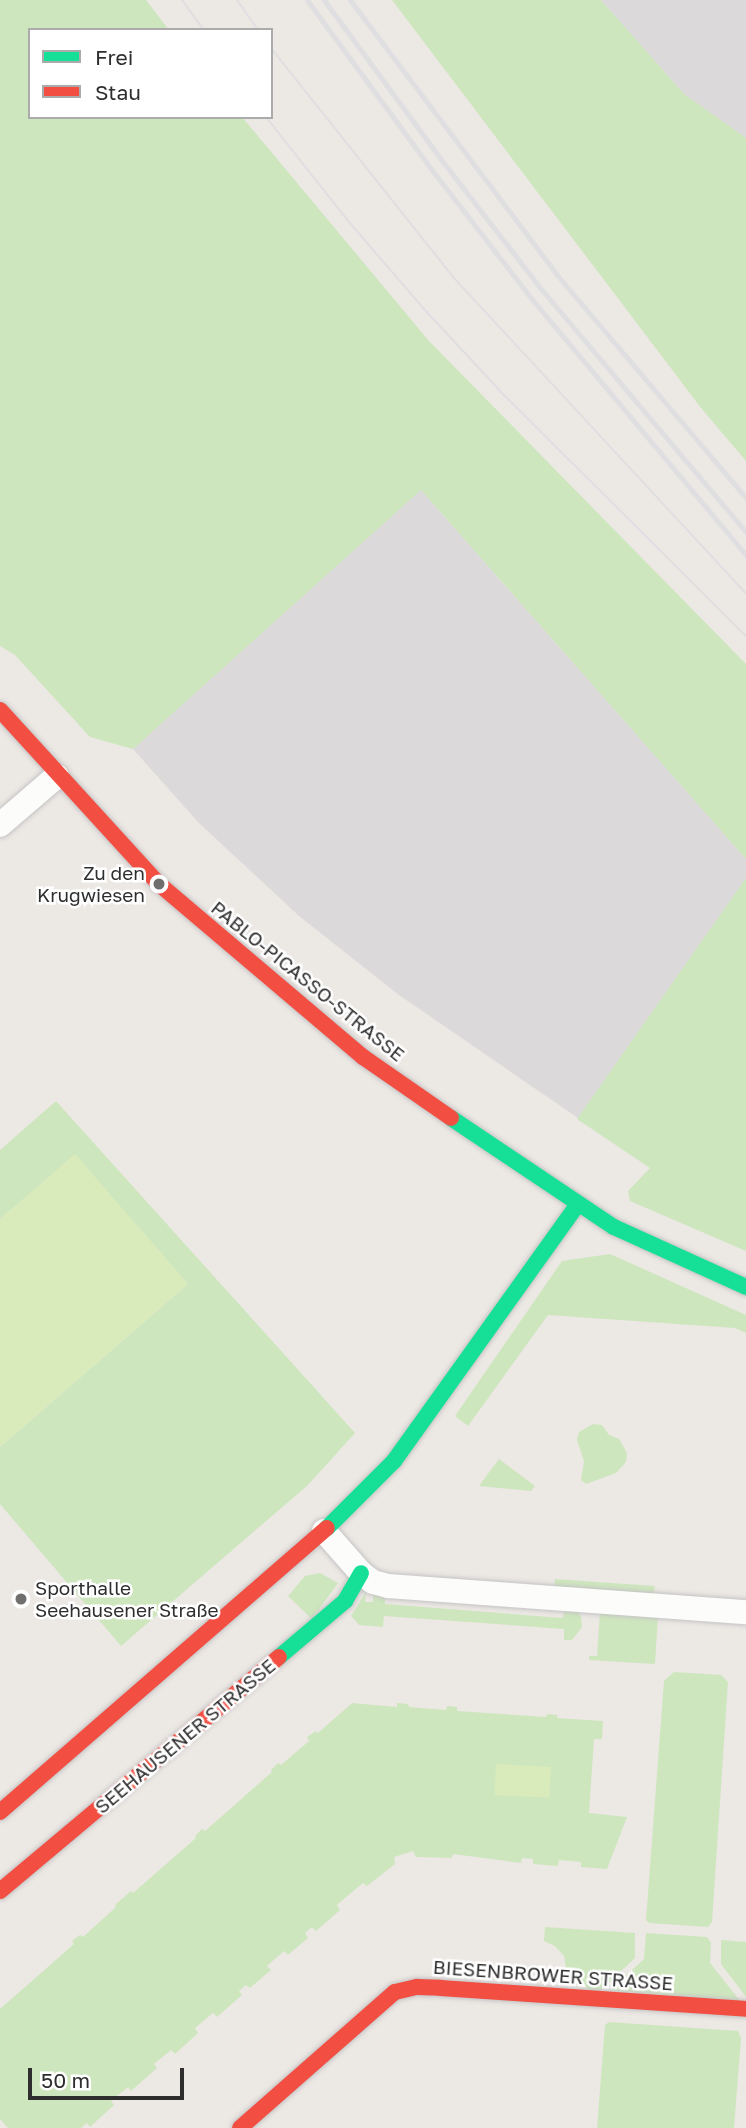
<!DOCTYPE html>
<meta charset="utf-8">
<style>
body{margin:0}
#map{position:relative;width:746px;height:2128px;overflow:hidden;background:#ece8e4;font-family:"Golos Text",sans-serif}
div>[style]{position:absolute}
.industrial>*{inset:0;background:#dcd9db}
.green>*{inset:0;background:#cee6be;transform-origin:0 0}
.pitch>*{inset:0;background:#d9eabb;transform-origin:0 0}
.roads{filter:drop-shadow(0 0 2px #c5c4c5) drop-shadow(0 0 2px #c5c4c5)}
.street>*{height:24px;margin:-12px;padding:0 12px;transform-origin:12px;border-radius:12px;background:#fcfcfb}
.fast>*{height:16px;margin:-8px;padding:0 8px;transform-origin:8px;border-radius:8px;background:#16e098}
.jam>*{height:16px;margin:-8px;padding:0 8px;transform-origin:8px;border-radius:8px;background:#f24e42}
.tram>*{height:2px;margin:-1px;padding:0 1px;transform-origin:1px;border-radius:1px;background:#dfdfe1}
.rail>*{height:5px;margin:-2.5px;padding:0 2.5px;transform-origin:2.5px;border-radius:2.5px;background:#dfdfe1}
.dots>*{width:19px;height:19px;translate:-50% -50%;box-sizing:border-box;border:4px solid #fff;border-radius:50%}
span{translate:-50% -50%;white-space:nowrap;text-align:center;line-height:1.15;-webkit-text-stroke:5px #fff;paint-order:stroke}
.poi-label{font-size:19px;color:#2e2e2e}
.right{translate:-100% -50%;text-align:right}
.left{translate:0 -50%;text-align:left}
.street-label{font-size:19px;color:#2e2e2e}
.legend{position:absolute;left:28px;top:28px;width:245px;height:91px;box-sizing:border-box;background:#fff;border:2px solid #ababab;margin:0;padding:9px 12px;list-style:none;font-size:21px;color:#2e2e2e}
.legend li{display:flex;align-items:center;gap:14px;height:35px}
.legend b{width:35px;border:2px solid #ababab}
.scale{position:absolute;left:28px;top:2068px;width:156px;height:32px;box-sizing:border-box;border:4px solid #2e2e2e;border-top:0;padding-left:9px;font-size:21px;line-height:24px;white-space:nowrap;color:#2e2e2e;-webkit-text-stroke:5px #fff;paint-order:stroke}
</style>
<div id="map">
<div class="industrial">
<div style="clip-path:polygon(601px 0,746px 0,746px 138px,684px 94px)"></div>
<div style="clip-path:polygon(420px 489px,746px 859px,746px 878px,578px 1118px,399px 995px,299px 916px,198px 822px,133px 749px)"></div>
</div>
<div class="green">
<div style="clip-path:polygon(0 0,146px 0,169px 30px,30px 30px,30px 117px,242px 117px,429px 341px,746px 664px,746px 859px,421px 490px,133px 749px,90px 737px,15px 655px,0 646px)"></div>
<div style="clip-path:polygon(392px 0,601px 0,684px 94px,746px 138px,746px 461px,701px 408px)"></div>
<div style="clip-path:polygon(746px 878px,746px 1251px,630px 1201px,628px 1191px,650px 1168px,577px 1119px)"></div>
<div style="clip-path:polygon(56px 1101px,355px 1433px,308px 1485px,121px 1646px,0 1504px,0 1447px,188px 1284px,75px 1155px,0 1219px,0 1150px)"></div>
<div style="clip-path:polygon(610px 1254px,746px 1315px,746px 1333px,735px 1328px,548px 1315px,468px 1426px,455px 1416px,562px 1261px)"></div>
<div style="clip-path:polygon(593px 1424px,602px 1425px,609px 1435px,619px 1439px,627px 1453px,626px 1462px,616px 1473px,586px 1484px,581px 1480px,584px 1461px,577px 1440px,579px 1432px)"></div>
<div style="clip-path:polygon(499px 1459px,535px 1486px,531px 1491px,479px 1486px)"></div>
<div style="clip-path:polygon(320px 1573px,338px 1583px,312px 1619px,288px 1596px,305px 1576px)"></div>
<div style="left:555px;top:1579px;width:100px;height:13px;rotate:4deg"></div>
<div style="clip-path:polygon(366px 1592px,365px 1602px,373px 1602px,373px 1592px,385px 1593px,385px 1604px,563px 1618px,565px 1607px,575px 1609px,581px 1616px,582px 1627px,572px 1640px,564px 1640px,564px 1629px,384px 1616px,383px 1627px,359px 1625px,351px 1616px)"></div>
<div style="clip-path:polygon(600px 1611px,658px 1615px,655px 1664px,589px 1660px,589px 1656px,597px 1656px)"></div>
<div style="clip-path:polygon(674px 1672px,721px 1675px,728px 1682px,712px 1922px,708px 1927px,649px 1923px,646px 1920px,664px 1681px)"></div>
<div style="clip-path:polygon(352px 1703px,397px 1707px,397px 1703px,408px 1704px,409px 1707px,446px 1710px,447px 1706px,457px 1707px,457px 1711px,546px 1717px,547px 1714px,557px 1715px,557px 1718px,603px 1721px,602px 1739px,594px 1739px,589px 1813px,627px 1817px,607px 1869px,581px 1867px,581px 1862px,559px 1860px,558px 1866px,533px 1864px,533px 1859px,522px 1858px,521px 1863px,453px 1854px,452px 1858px,416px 1857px,413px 1851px,394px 1857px,395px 1864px,367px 1886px,363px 1883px,345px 1898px,337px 1905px,340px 1910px,316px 1931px,312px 1927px,305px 1933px,308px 1938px,288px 1955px,284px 1951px,267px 1966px,271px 1970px,250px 1988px,246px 1985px,239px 1991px,242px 1995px,217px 2017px,213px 2013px,195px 2028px,198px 2033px,175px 2054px,171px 2050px,154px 2064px,157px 2068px,131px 2091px,128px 2087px,111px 2101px,114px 2105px,90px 2127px,87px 2123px,81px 2128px,8px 2128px,0 2119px,0 2009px,74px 1944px,72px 1941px,80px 1935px,83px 1937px,116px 1907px,115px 1905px,131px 1891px,133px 1893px,196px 1838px,195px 1836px,202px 1829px,205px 1831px,272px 1772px,271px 1770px,278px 1763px,281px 1765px,309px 1741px,307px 1737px,316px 1731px,318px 1733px)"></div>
<div style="clip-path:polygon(545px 1927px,635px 1933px,635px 1958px,598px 1993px,568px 1980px,564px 1956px,555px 1946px,544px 1941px)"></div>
<div style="clip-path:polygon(646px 1933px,707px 1937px,711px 1943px,710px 1963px,741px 2002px,610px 1990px,644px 1959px)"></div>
<div style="clip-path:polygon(721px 1940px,746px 1942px,746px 1997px,721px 1964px)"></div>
<div style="clip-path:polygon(609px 2022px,738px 2031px,741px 2038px,734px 2128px,597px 2128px,605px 2025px)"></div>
</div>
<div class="pitch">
<div style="clip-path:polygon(75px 1154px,188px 1284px,0 1447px,0 1219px)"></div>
<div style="left:496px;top:1764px;width:55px;height:31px;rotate:3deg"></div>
</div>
<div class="roads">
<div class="street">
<div style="left:0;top:825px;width:75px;rotate:-40.7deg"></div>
<div style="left:324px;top:1531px;width:56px;rotate:48.6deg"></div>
<div style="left:361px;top:1573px;width:15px;rotate:37deg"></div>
<div style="left:373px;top:1582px;width:16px;rotate:15deg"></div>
<div style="left:388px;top:1586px;width:359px;rotate:4.2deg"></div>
</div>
<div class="fast">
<div style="left:451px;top:1118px;width:196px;rotate:33.8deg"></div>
<div style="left:614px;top:1227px;width:145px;rotate:24.4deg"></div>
<div style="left:327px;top:1528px;width:95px;rotate:-45deg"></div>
<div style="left:394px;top:1461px;width:315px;rotate:-54.4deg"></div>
<div style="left:279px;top:1657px;width:87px;rotate:-40.3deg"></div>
<div style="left:345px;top:1601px;width:32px;rotate:-60deg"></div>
</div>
<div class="jam">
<div style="left:0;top:710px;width:236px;rotate:47.6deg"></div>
<div style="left:159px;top:884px;width:267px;rotate:40.3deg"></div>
<div style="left:363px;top:1057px;width:107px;rotate:34.7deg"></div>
<div style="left:0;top:1812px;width:433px;rotate:-41deg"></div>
<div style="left:0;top:1891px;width:364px;rotate:-40deg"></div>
<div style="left:240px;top:2128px;width:206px;rotate:-41.3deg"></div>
<div style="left:395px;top:1992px;width:23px;rotate:-13deg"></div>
<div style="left:417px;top:1987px;width:24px;rotate:2deg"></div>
<div style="left:441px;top:1988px;width:306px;rotate:3.9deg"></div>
</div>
</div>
<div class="tram">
<div style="left:182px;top:0;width:37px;rotate:54deg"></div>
<div style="left:237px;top:0;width:37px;rotate:55deg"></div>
<div style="left:271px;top:48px;width:293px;rotate:51.5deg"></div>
<div style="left:453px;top:277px;width:431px;rotate:47.2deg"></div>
<div style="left:266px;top:117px;width:134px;rotate:51.7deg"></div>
<div style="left:349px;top:222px;width:115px;rotate:49.2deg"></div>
<div style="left:424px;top:309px;width:116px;rotate:47.1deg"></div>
<div style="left:503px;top:394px;width:343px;rotate:44.9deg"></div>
</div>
<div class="rail">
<div style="left:307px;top:0;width:211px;rotate:53.7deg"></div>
<div style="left:432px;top:170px;width:162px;rotate:52.3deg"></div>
<div style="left:531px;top:298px;width:335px;rotate:50.1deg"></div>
<div style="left:324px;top:0;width:201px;rotate:53.7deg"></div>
<div style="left:443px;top:162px;width:162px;rotate:52.3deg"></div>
<div style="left:542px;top:290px;width:317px;rotate:49.9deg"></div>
<div style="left:350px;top:0;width:344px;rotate:53deg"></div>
<div style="left:557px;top:275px;width:292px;rotate:49.7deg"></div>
</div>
<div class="dots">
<div style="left:159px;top:884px;background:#706f6e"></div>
<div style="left:21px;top:1599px;background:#706f6e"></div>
</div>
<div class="poi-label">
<span class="right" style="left:145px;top:884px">Zu den<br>Krugwiesen</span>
<span class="left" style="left:35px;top:1599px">Sporthalle<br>Seehausener Straße</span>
</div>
<div class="street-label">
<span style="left:308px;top:981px;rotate:39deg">PABLO-PICASSO-STRASSE</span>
<span style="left:185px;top:1736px;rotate:-40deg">SEEHAUSENER STRASSE</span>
<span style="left:553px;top:1975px;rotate:4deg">BIESENBROWER STRASSE</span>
</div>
<ul class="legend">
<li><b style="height:9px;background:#16e098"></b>Frei</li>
<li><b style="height:9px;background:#f24e42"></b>Stau</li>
</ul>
<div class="scale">50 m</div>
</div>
